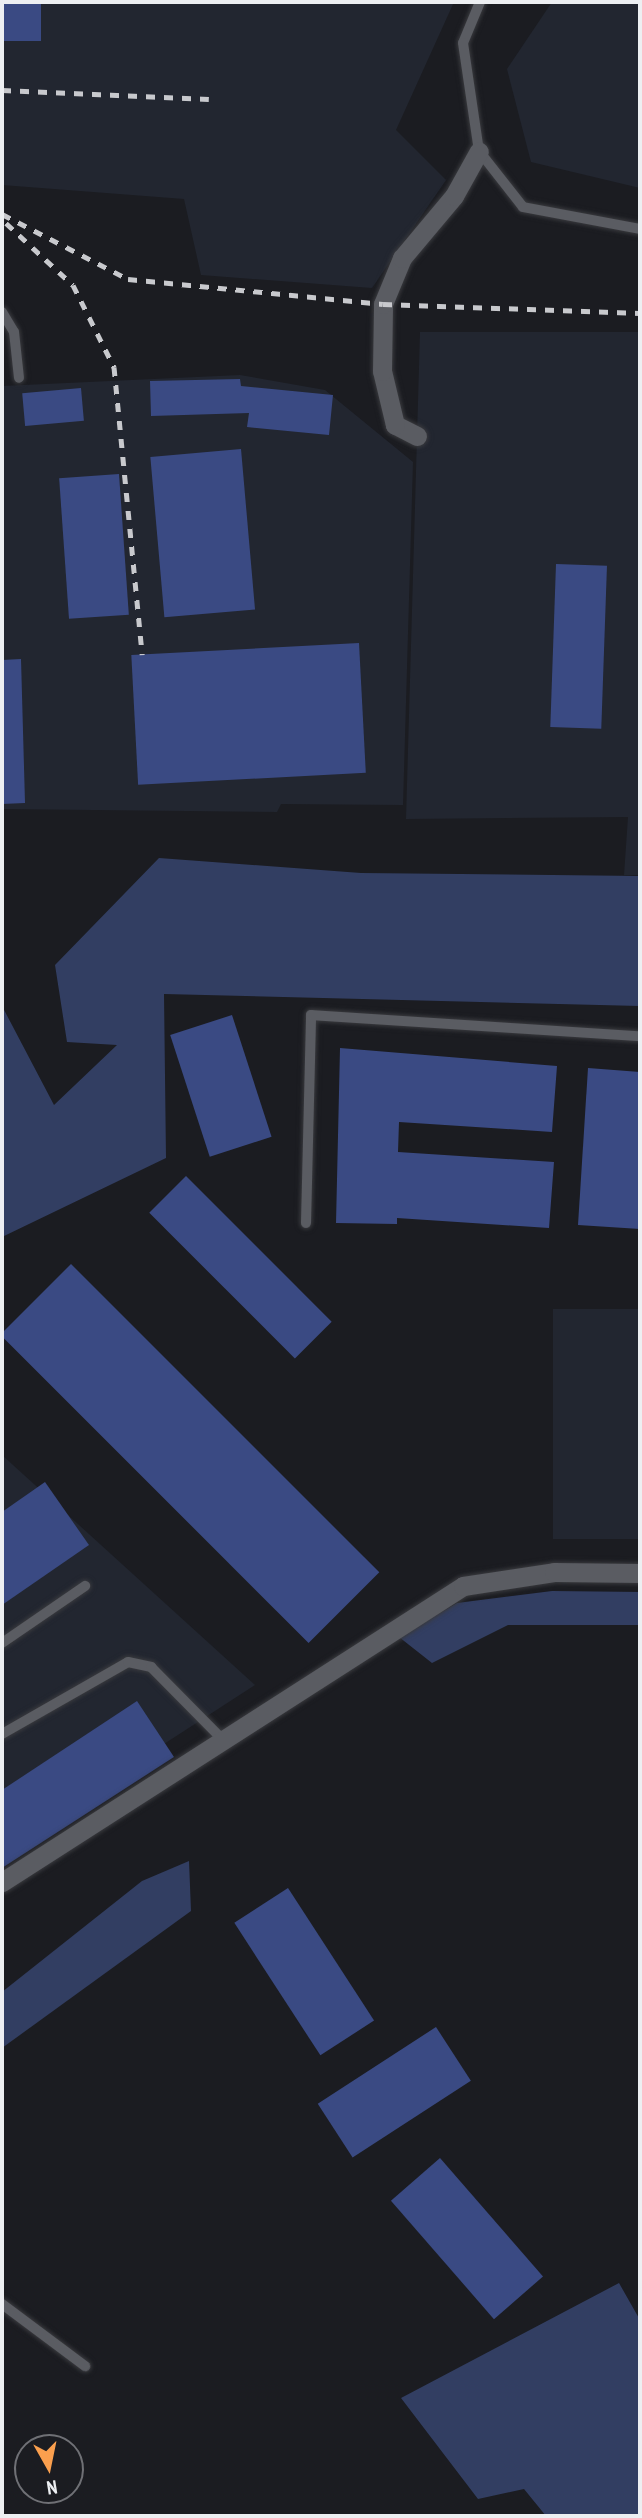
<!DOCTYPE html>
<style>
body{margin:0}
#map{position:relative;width:642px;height:2518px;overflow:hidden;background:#1b1c21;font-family:"PT Sans Narrow",sans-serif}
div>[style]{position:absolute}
.built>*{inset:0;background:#222630;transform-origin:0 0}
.green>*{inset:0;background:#323e62}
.building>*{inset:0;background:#3a4a83;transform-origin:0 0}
.roads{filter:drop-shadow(0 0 2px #393a3e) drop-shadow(0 0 2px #393a3e)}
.lane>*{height:10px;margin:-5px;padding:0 5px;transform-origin:5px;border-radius:5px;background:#5a5c62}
.street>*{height:19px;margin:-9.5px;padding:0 9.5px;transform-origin:9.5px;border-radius:9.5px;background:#5a5c62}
.rail>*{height:5px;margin-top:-2.5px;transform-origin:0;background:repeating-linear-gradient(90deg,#c8c9cd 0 9px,transparent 0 18px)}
span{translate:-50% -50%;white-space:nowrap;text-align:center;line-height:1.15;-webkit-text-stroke:7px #1b1c21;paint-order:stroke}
.frame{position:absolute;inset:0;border:4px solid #edeff2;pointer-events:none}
.north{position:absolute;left:14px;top:2434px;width:70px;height:70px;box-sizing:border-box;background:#1b1c21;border:2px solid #6f7075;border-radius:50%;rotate:171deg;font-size:19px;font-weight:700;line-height:28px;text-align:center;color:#edeff2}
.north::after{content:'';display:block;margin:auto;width:24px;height:32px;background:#fa9f4e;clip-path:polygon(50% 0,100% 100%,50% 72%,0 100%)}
</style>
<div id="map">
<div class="built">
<div style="clip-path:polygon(2px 2px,454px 2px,396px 130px,446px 180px,372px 288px,201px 275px,184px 199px,2px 185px)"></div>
<div style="clip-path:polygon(552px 2px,640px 2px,640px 188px,531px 162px,507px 69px)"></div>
<div style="clip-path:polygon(420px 332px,640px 332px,640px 875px,624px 875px,628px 817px,406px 819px)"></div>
<div style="clip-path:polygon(240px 375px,325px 390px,413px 462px,403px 805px,281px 804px,277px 812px,2px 809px,2px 386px)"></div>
<div style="left:553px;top:1309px;width:87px;height:230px"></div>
<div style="clip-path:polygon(2px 1455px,255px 1685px,2px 1849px)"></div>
</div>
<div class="green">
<div style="clip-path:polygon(159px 858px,361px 873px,640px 876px,640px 1006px,164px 994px,166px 1158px,2px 1237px,2px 1006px,54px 1105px,117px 1045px,67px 1042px,55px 965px)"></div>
<div style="clip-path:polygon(552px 1591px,640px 1592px,640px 1625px,508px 1625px,432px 1663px,399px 1637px,457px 1603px)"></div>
<div style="clip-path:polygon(189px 1861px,191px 1911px,2px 2048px,2px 1992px,142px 1881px)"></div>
<div style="clip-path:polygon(619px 2283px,640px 2320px,640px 2516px,546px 2516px,524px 2489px,478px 2499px,401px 2398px)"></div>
</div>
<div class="building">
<div style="left:2px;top:2px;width:39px;height:39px"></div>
<div style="clip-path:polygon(240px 379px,241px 386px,333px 395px,329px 435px,247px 427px,249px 413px,151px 416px,150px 381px)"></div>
<div style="left:81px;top:388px;width:33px;height:59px;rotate:85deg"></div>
<div style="left:241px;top:449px;width:161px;height:91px;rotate:85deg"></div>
<div style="left:119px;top:474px;width:141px;height:60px;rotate:86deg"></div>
<div style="left:556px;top:564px;width:51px;height:163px;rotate:2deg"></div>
<div style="left:359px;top:643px;width:130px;height:228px;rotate:87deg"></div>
<div style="clip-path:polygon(21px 659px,25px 803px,2px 804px,2px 660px)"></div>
<div style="left:232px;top:1015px;width:128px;height:65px;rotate:72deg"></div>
<div style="clip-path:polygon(340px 1048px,557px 1066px,552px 1132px,399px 1122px,398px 1152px,554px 1162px,549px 1228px,397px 1218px,397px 1224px,336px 1223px)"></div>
<div style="clip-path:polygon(588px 1068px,640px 1072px,640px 1229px,578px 1225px)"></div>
<div style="left:186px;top:1176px;width:206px;height:52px;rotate:45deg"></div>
<div style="left:71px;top:1264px;width:436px;height:100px;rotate:45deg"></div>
<div style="clip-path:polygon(45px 1482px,89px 1545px,2px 1605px,2px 1512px)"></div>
<div style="clip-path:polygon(137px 1701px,174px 1757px,2px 1868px,2px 1790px)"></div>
<div style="left:288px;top:1888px;width:158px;height:64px;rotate:57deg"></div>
<div style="left:436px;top:2027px;width:64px;height:141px;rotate:57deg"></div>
<div style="left:440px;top:2158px;width:157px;height:65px;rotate:49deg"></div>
</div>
<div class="roads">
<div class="lane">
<div style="left:480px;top:2px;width:44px;rotate:112.5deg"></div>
<div style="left:463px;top:43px;width:109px;rotate:81.6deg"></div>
<div style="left:479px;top:151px;width:71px;rotate:51.8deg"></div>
<div style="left:523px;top:207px;width:119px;rotate:10.6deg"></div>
<div style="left:2px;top:312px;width:23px;rotate:59deg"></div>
<div style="left:14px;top:332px;width:46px;rotate:83.8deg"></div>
<div style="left:306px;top:1223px;width:208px;rotate:-88.6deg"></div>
<div style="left:311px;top:1015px;width:330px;rotate:3.7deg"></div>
<div style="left:2px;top:1643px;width:101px;rotate:-34.5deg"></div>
<div style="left:2px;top:1734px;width:145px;rotate:-29.7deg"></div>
<div style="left:128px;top:1662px;width:24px;rotate:12deg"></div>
<div style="left:151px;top:1667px;width:103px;rotate:45.4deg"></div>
<div style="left:2px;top:2304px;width:104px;rotate:36.8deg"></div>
</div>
<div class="street">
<div style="left:417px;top:436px;width:25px;rotate:-153deg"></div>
<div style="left:395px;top:425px;width:56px;rotate:-103.5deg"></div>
<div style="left:382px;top:371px;width:67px;rotate:-89.1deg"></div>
<div style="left:383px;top:304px;width:50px;rotate:-67.6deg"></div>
<div style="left:402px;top:258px;width:81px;rotate:-50deg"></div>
<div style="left:454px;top:196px;width:51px;rotate:-60.9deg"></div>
<div style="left:2px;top:1882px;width:548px;rotate:-32.7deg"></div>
<div style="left:463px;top:1586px;width:92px;rotate:-8.7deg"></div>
<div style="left:554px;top:1572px;width:86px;rotate:0.7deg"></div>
</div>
</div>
<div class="rail">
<div style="left:2px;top:90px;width:207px;rotate:2.5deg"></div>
<div style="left:2px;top:214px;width:142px;rotate:27.3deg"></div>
<div style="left:128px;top:279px;width:256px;rotate:5.6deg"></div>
<div style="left:383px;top:304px;width:257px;rotate:2deg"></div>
<div style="left:6px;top:223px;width:91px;rotate:42.8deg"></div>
<div style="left:73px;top:285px;width:92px;rotate:63.4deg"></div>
<div style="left:114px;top:367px;width:289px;rotate:84.4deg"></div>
</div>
<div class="frame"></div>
<div class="north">N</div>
</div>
